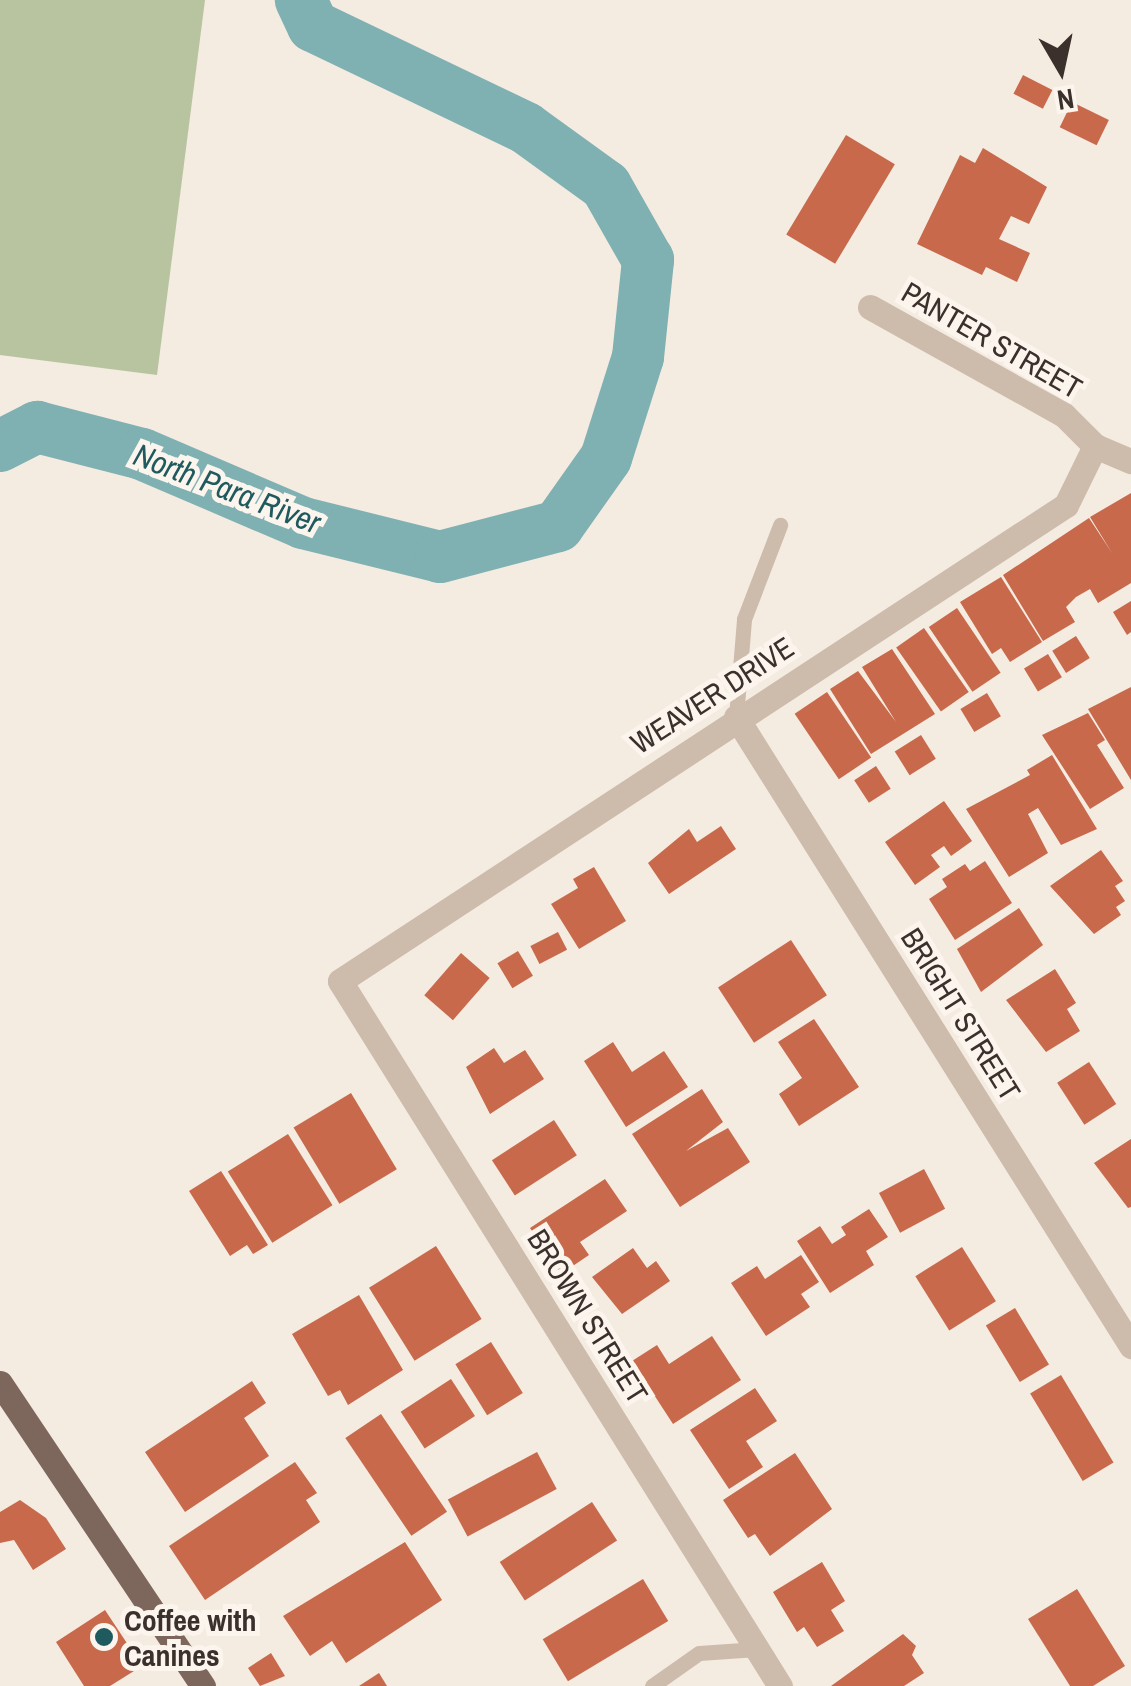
<!DOCTYPE html>
<style>
body{margin:0}
#map{position:relative;width:1131px;height:1686px;overflow:hidden;background:#f4ebe1;font-family:"Archivo Narrow",sans-serif}
div>[style]{position:absolute}
.green>*{inset:0;background:#b8c4a0}
.river>*{height:52px;margin:-26px;padding:0 26px;transform-origin:26px;border-radius:26px;background:#7fb0b2}
.building>*{inset:0;background:#c8694b;transform-origin:0 0}
.service>*{height:15px;margin:-7.5px;padding:0 7.5px;transform-origin:7.5px;border-radius:7.5px;background:#cdbbac}
.minor>*{height:25px;margin:-12.5px;padding:0 12.5px;transform-origin:12.5px;border-radius:12.5px;background:#cdbbac}
.primary>*{height:25px;margin:-12.5px;padding:0 12.5px;transform-origin:12.5px;border-radius:12.5px;background:#7d675c}
.dots>*{width:28px;height:28px;translate:-50% -50%;box-sizing:border-box;border:5px solid #fbf5ee;border-radius:50%}
span{translate:-50% -50%;white-space:nowrap;text-align:center;line-height:1.15;-webkit-text-stroke:10px #fbf5ee;paint-order:stroke}
.street-label{font-size:30px;color:#3b302b}
.poi-label{font-size:30px;color:#3b302b;font-weight:700}
.left{translate:0 -50%;text-align:left}
.water-label{font-size:32px;color:#1f5a5e;font-style:italic}
.north{position:absolute;left:1011px;top:20px;width:100px;height:100px;-webkit-text-stroke:8px #fbf5ee;paint-order:stroke;rotate:171deg;font-size:28px;font-weight:700;line-height:40px;text-align:center;color:#3b302b}
.north::after{content:'';display:block;margin:auto;width:35px;height:45px;background:#3b302b;clip-path:polygon(50% 0,100% 100%,50% 72%,0 100%)}
</style>
<div id="map">
<div class="green">
<div style="clip-path:polygon(0 0,205px 0,157px 375px,0 355px)"></div>
</div>
<div class="river">
<div style="left:0;top:446px;width:42px;rotate:-27.2deg"></div>
<div style="left:37px;top:427px;width:108px;rotate:14.4deg"></div>
<div style="left:142px;top:454px;width:175px;rotate:23.2deg"></div>
<div style="left:303px;top:523px;width:141px;rotate:13.9deg"></div>
<div style="left:440px;top:557px;width:122px;rotate:-14.7deg"></div>
<div style="left:558px;top:526px;width:83px;rotate:-54.8deg"></div>
<div style="left:606px;top:458px;width:106px;rotate:-72.4deg"></div>
<div style="left:638px;top:357px;width:98px;rotate:-84.1deg"></div>
<div style="left:648px;top:260px;width:85px;rotate:-119.6deg"></div>
<div style="left:606px;top:186px;width:99px;rotate:-144.1deg"></div>
<div style="left:526px;top:128px;width:236px;rotate:-154.4deg"></div>
<div style="left:313px;top:26px;width:29px;rotate:-115deg"></div>
</div>
<div class="building">
<div style="left:1023px;top:75px;width:33px;height:21px;rotate:27deg"></div>
<div style="left:1072px;top:102px;width:41px;height:28px;rotate:26deg"></div>
<div style="left:846px;top:135px;width:57px;height:116px;rotate:31deg"></div>
<div style="clip-path:polygon(983px 148px,1047px 187px,1029px 224px,1011px 216px,999px 239px,1030px 253px,1017px 282px,986px 267px,982px 275px,917px 244px,960px 155px,975px 163px)"></div>
<div style="clip-path:polygon(1131px 493px,1131px 583px,1098px 603px,1090px 589px,1076px 597px,1066px 607px,1075px 622px,1043px 641px,1003px 575px,1089px 518px,1112px 553px,1090px 517px)"></div>
<div style="clip-path:polygon(1001px 577px,1042px 642px,1010px 662px,1001px 648px,992px 654px,960px 602px)"></div>
<div style="clip-path:polygon(1131px 601px,1131px 632px,1127px 635px,1113px 612px)"></div>
<div style="left:957px;top:608px;width:78px;height:34px;rotate:56deg"></div>
<div style="left:924px;top:628px;width:78px;height:34px;rotate:55deg"></div>
<div style="left:1076px;top:636px;width:26px;height:28px;rotate:58deg"></div>
<div style="clip-path:polygon(892px 649px,935px 714px,871px 754px,830px 689px,858px 671px,896px 722px,862px 667px)"></div>
<div style="left:1048px;top:654px;width:27px;height:28px;rotate:59deg"></div>
<div style="clip-path:polygon(1131px 687px,1131px 780px,1088px 709px)"></div>
<div style="left:827px;top:692px;width:79px;height:39px;rotate:56deg"></div>
<div style="left:987px;top:693px;width:27px;height:31px;rotate:59deg"></div>
<div style="clip-path:polygon(1088px 713px,1105px 740px,1097px 745px,1124px 788px,1090px 809px,1042px 735px)"></div>
<div style="left:921px;top:735px;width:28px;height:31px;rotate:58deg"></div>
<div style="clip-path:polygon(1052px 755px,1097px 829px,1061px 845px,1038px 808px,1028px 814px,1048px 853px,1009px 877px,966px 809px,1030px 775px,1027px 770px)"></div>
<div style="left:876px;top:766px;width:27px;height:26px;rotate:57deg"></div>
<div style="clip-path:polygon(944px 801px,972px 841px,951px 856px,944px 846px,931px 855px,940px 867px,915px 885px,885px 842px)"></div>
<div style="clip-path:polygon(721px 826px,736px 849px,669px 894px,648px 863px,689px 829px,697px 842px)"></div>
<div style="clip-path:polygon(1101px 850px,1123px 881px,1115px 886px,1125px 901px,1116px 907px,1121px 915px,1094px 934px,1050px 886px)"></div>
<div style="clip-path:polygon(985px 861px,1012px 903px,955px 940px,929px 899px,947px 887px,942px 879px,965px 864px,970px 871px)"></div>
<div style="clip-path:polygon(594px 867px,626px 921px,579px 949px,551px 904px,578px 888px,573px 879px)"></div>
<div style="clip-path:polygon(1019px 908px,1043px 945px,981px 992px,957px 949px)"></div>
<div style="left:558px;top:932px;width:20px;height:31px;rotate:63deg"></div>
<div style="left:791px;top:940px;width:66px;height:87px;rotate:57deg"></div>
<div style="left:518px;top:951px;width:29px;height:24px;rotate:59deg"></div>
<div style="left:461px;top:953px;width:38px;height:56px;rotate:41deg"></div>
<div style="clip-path:polygon(1055px 969px,1076px 1003px,1067px 1009px,1080px 1031px,1046px 1052px,1006px 1000px)"></div>
<div style="clip-path:polygon(814px 1019px,859px 1087px,799px 1126px,779px 1094px,802px 1078px,778px 1042px)"></div>
<div style="clip-path:polygon(613px 1042px,632px 1072px,664px 1051px,688px 1087px,626px 1127px,584px 1061px)"></div>
<div style="clip-path:polygon(494px 1048px,504px 1063px,525px 1050px,544px 1079px,490px 1114px,466px 1067px)"></div>
<div style="left:1089px;top:1062px;width:50px;height:38px;rotate:57deg"></div>
<div style="clip-path:polygon(702px 1089px,723px 1122px,686px 1151px,728px 1128px,750px 1162px,680px 1207px,632px 1134px)"></div>
<div style="left:351px;top:1093px;width:89px;height:67px;rotate:59deg"></div>
<div style="left:554px;top:1120px;width:42px;height:74px;rotate:57deg"></div>
<div style="left:288px;top:1134px;width:84px;height:71px;rotate:58deg"></div>
<div style="clip-path:polygon(1131px 1139px,1131px 1207px,1128px 1208px,1094px 1163px)"></div>
<div style="left:924px;top:1169px;width:45px;height:51px;rotate:62deg"></div>
<div style="clip-path:polygon(221px 1171px,268px 1245px,253px 1254px,247px 1245px,230px 1256px,189px 1191px)"></div>
<div style="clip-path:polygon(605px 1179px,627px 1211px,580px 1242px,589px 1255px,561px 1274px,530px 1228px)"></div>
<div style="clip-path:polygon(869px 1209px,888px 1237px,866px 1251px,874px 1265px,830px 1293px,797px 1241px,820px 1226px,832px 1244px,846px 1235px,841px 1227px)"></div>
<div style="left:436px;top:1246px;width:86px;height:79px;rotate:58deg"></div>
<div style="left:962px;top:1247px;width:64px;height:55px;rotate:58deg"></div>
<div style="clip-path:polygon(633px 1248px,647px 1268px,656px 1261px,670px 1281px,622px 1314px,592px 1277px)"></div>
<div style="clip-path:polygon(801px 1255px,819px 1282px,801px 1294px,810px 1307px,766px 1336px,731px 1283px,757px 1266px,765px 1279px)"></div>
<div style="clip-path:polygon(359px 1295px,403px 1370px,348px 1405px,340px 1390px,328px 1396px,292px 1334px)"></div>
<div style="left:1015px;top:1308px;width:66px;height:34px;rotate:59deg"></div>
<div style="clip-path:polygon(712px 1336px,741px 1380px,673px 1424px,632px 1361px,657px 1345px,669px 1364px)"></div>
<div style="left:491px;top:1342px;width:60px;height:42px;rotate:58deg"></div>
<div style="left:1061px;top:1375px;width:102px;height:36px;rotate:59deg"></div>
<div style="left:451px;top:1379px;width:44px;height:60px;rotate:57deg"></div>
<div style="clip-path:polygon(252px 1381px,266px 1403px,244px 1418px,269px 1456px,185px 1512px,145px 1452px)"></div>
<div style="clip-path:polygon(755px 1388px,777px 1421px,746px 1441px,763px 1467px,729px 1489px,690px 1430px)"></div>
<div style="left:381px;top:1414px;width:118px;height:43px;rotate:56deg"></div>
<div style="left:537px;top:1452px;width:42px;height:101px;rotate:62deg"></div>
<div style="clip-path:polygon(795px 1453px,832px 1509px,770px 1556px,755px 1534px,748px 1538px,723px 1500px)"></div>
<div style="clip-path:polygon(295px 1462px,317px 1493px,306px 1500px,320px 1522px,205px 1600px,169px 1546px)"></div>
<div style="clip-path:polygon(20px 1500px,46px 1518px,66px 1549px,33px 1570px,14px 1540px,0 1543px,0 1512px)"></div>
<div style="left:592px;top:1502px;width:46px;height:110px;rotate:57deg"></div>
<div style="clip-path:polygon(405px 1542px,442px 1600px,346px 1663px,332px 1641px,310px 1656px,283px 1616px)"></div>
<div style="clip-path:polygon(822px 1562px,845px 1601px,831px 1610px,844px 1631px,817px 1647px,804px 1627px,797px 1632px,773px 1592px)"></div>
<div style="left:643px;top:1579px;width:49px;height:117px;rotate:59deg"></div>
<div style="clip-path:polygon(1077px 1589px,1125px 1666px,1093px 1686px,1070px 1686px,1028px 1619px)"></div>
<div style="clip-path:polygon(105px 1610px,142px 1666px,110px 1686px,84px 1686px,56px 1642px)"></div>
<div style="clip-path:polygon(903px 1634px,916px 1646px,912px 1655px,924px 1673px,904px 1686px,831px 1686px)"></div>
<div style="clip-path:polygon(271px 1653px,285px 1676px,260px 1686px,248px 1668px)"></div>
<div style="clip-path:polygon(379px 1673px,387px 1686px,359px 1686px)"></div>
</div>
<div class="service">
<div style="left:736px;top:717px;width:98px;rotate:-85.3deg"></div>
<div style="left:744px;top:619px;width:101px;rotate:-69deg"></div>
<div style="left:652px;top:1686px;width:57px;rotate:-35.1deg"></div>
<div style="left:699px;top:1653px;width:58px;rotate:-3.9deg"></div>
</div>
<div class="minor">
<div style="left:870px;top:307px;width:222px;rotate:29.1deg"></div>
<div style="left:1064px;top:415px;width:44px;rotate:45deg"></div>
<div style="left:1095px;top:446px;width:39px;rotate:23deg"></div>
<div style="left:736px;top:717px;width:743px;rotate:57.87deg"></div>
<div style="left:780px;top:1686px;width:831px;rotate:-121.97deg"></div>
<div style="left:340px;top:981px;width:868px;rotate:-33.25deg"></div>
<div style="left:1066px;top:505px;width:66px;rotate:-63.8deg"></div>
</div>
<div class="primary">
<div style="left:0;top:1383px;width:365px;rotate:56.2deg"></div>
</div>
<div class="dots">
<div style="left:104px;top:1637px;background:#1f5a5e"></div>
</div>
<div class="street-label">
<span style="left:992px;top:340px;rotate:30deg">PANTER STREET</span>
<span style="left:712px;top:695px;rotate:-33deg">WEAVER DRIVE</span>
<span style="left:961px;top:1014px;rotate:58deg">BRIGHT STREET</span>
<span style="left:588px;top:1316px;rotate:58deg">BROWN STREET</span>
</div>
<div class="poi-label">
<span class="left" style="left:124px;top:1637px">Coffee with<br>Canines</span>
</div>
<div class="water-label">
<span style="left:227px;top:489px;rotate:21deg">North Para River</span>
</div>
<div class="north">N</div>
</div>
